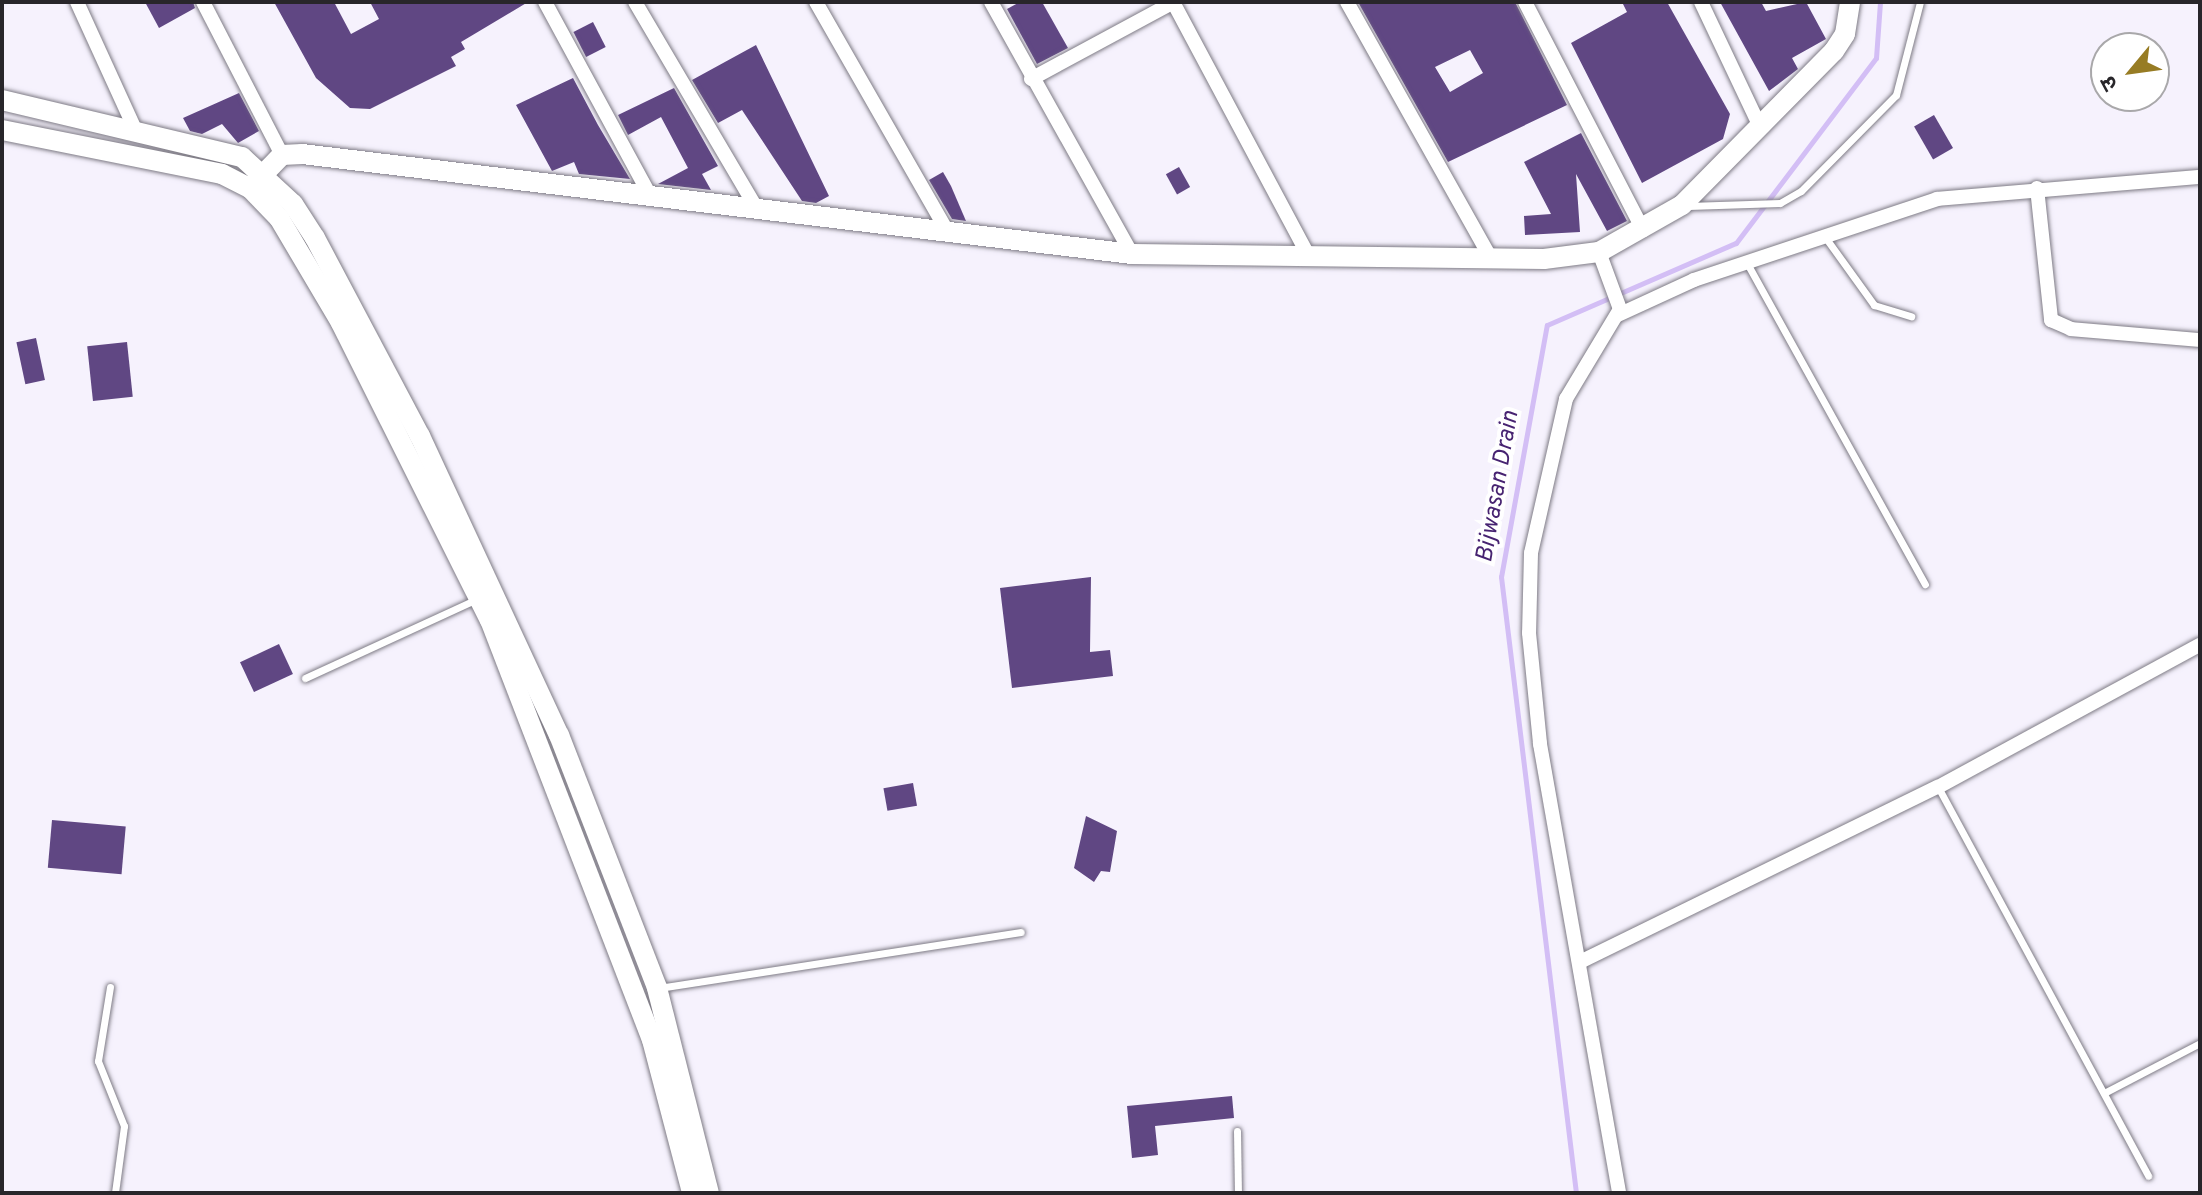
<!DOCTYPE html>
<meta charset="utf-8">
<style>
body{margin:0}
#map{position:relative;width:2202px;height:1195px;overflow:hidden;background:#f6f2fd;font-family:Overpass,"Noto Sans Devanagari",sans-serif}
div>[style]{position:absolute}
.stream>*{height:5px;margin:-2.5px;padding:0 2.5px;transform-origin:2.5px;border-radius:2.5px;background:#d3bef5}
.building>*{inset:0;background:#604783;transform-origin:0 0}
.roads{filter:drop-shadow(0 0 2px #7e7b85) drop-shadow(0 0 2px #7e7b85)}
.lane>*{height:7px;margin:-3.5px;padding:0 3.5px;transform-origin:3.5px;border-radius:3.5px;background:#fff}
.street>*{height:14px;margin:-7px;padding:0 7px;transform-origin:7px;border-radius:7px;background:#fff}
.secondary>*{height:20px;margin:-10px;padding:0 10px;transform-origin:10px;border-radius:10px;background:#fff}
span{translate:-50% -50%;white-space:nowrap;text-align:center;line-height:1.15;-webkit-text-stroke:8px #fff;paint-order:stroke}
.water-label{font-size:24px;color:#472371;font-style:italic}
.frame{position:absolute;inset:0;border:4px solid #28262a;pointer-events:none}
.north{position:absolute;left:2090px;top:32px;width:80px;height:80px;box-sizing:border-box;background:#fff;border:2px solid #a9a8aa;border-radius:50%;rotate:241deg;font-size:22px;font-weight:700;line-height:32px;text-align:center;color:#28262a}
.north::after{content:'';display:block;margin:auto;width:28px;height:36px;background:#977c24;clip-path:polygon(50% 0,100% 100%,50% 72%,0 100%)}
</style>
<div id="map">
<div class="stream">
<div style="left:1576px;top:1193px;width:621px;rotate:-96.94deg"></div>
<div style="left:1501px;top:577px;width:256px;rotate:-79.7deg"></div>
<div style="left:1547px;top:325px;width:206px;rotate:-23.5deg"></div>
<div style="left:1736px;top:243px;width:232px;rotate:-52.9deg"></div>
<div style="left:1876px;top:58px;width:56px;rotate:-85.9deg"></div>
</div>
<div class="building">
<div style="clip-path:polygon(145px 2px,193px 2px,195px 8px,159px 28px)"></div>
<div style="clip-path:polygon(274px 2px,334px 2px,351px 34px,379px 19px,370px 2px,528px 2px,461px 42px,465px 49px,451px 57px,456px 66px,370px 109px,350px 108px,316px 78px)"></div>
<div style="clip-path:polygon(1020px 2px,1042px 2px,1068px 48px,1037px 64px,1007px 9px)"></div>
<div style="clip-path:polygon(evenodd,1358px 2px,1515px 2px,1567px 105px,1448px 162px,1358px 2px,1470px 50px,1483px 73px,1450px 92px,1435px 67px,1470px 50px)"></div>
<div style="clip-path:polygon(1622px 2px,1667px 2px,1730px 114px,1723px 139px,1642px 183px,1571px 43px,1627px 12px)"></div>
<div style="clip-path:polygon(1720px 2px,1761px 2px,1766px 11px,1806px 2px,1826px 39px,1792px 58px,1798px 69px,1769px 91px)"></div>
<div style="left:593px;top:22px;width:28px;height:22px;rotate:63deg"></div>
<div style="clip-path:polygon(756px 45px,829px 196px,816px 203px,802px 201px,742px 110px,718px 123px,692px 80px)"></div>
<div style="clip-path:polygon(573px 78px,598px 125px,630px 179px,579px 174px,574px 162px,552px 171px,516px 105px)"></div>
<div style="clip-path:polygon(674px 88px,718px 166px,702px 174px,711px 190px,658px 184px,688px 168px,661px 117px,628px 135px,618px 115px)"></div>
<div style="clip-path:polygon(239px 93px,259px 131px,238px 143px,222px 124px,202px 134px,190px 131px,183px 118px)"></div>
<div style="left:1934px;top:115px;width:38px;height:23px;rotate:60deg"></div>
<div style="clip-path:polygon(1581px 133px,1627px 221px,1607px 231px,1576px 174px,1580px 232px,1525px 235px,1524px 216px,1551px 214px,1524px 162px)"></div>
<div style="left:1179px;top:167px;width:23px;height:15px;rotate:61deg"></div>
<div style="clip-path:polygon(943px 172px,951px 186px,966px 221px,952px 219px,929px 180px)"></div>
<div style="left:36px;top:338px;width:43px;height:20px;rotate:78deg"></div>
<div style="left:127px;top:342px;width:55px;height:40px;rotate:84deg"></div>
<div style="clip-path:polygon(1091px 577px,1090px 652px,1110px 650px,1113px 676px,1012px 688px,1000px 588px)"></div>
<div style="left:279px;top:644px;width:33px;height:43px;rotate:65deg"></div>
<div style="left:913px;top:783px;width:23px;height:30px;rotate:80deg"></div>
<div style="clip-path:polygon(1086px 816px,1117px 831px,1110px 872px,1101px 871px,1094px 882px,1074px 868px)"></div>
<div style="left:52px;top:820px;width:74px;height:48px;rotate:5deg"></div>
<div style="clip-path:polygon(1232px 1096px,1234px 1118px,1155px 1126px,1158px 1155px,1132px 1158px,1127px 1106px)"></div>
</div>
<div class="roads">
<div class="lane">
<div style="left:1688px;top:206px;width:92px;rotate:-1.9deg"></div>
<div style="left:1780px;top:203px;width:24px;rotate:-30deg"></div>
<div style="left:1801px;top:191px;width:135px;rotate:-45.3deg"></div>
<div style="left:1896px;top:95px;width:96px;rotate:-75.5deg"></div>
<div style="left:1825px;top:237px;width:84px;rotate:54.2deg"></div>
<div style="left:1874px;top:305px;width:39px;rotate:17deg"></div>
<div style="left:1748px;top:265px;width:365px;rotate:61deg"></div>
<div style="left:305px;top:678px;width:189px;rotate:-24.7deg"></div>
<div style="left:1938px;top:787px;width:442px;rotate:61.6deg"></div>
<div style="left:110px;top:987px;width:75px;rotate:99.2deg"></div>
<div style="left:98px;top:1061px;width:70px;rotate:68.2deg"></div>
<div style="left:124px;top:1126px;width:68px;rotate:97.7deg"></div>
<div style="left:659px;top:988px;width:366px;rotate:-8.8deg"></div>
<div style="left:2104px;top:1093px;width:108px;rotate:-27.5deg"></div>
<div style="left:1237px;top:1131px;width:62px;rotate:89.1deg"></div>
</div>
<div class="street">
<div style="left:77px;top:2px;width:135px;rotate:65.5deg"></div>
<div style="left:203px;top:2px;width:172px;rotate:62.7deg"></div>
<div style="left:545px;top:2px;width:222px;rotate:61.5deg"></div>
<div style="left:635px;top:2px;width:243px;rotate:59.5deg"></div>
<div style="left:816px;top:2px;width:267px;rotate:60.2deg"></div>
<div style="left:991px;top:2px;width:289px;rotate:60.8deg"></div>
<div style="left:1173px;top:2px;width:291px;rotate:61.9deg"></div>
<div style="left:1347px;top:2px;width:295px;rotate:60.7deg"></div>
<div style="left:1525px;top:2px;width:257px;rotate:62.6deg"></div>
<div style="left:1701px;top:2px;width:138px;rotate:64.7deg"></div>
<div style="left:1031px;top:79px;width:162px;rotate:-28.3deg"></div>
<div style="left:2037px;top:188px;width:133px;rotate:83.9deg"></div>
<div style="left:2051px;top:320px;width:22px;rotate:24deg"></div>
<div style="left:2071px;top:329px;width:129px;rotate:4.9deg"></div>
<div style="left:1599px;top:252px;width:61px;rotate:69.8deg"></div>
<div style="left:1620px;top:309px;width:105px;rotate:121deg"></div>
<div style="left:1566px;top:399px;width:158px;rotate:102.8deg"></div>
<div style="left:1531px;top:553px;width:80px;rotate:91.4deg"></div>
<div style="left:1529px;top:633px;width:112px;rotate:84.3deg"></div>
<div style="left:1540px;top:744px;width:456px;rotate:80deg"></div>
<div style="left:1618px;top:315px;width:84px;rotate:-24.7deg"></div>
<div style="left:1694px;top:280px;width:256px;rotate:-18.4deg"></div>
<div style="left:1937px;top:199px;width:264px;rotate:-4.8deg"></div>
<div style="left:1580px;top:962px;width:398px;rotate:-26.1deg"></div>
<div style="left:1938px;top:787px;width:298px;rotate:-28.5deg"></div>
</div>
<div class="secondary">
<div style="left:2px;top:100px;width:247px;rotate:13.4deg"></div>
<div style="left:242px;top:157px;width:69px;rotate:42.7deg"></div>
<div style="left:293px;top:204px;width:40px;rotate:57.1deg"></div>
<div style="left:315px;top:238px;width:224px;rotate:62.1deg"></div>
<div style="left:420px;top:436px;width:330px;rotate:65.1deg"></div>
<div style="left:559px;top:735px;width:271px;rotate:68.8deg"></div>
<div style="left:657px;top:988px;width:211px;rotate:75.8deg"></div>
<div style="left:2px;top:130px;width:224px;rotate:11.3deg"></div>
<div style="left:222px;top:174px;width:31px;rotate:27deg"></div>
<div style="left:250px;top:188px;width:42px;rotate:46deg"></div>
<div style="left:279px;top:218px;width:122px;rotate:59.4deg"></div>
<div style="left:341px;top:323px;width:332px;rotate:63.4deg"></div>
<div style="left:490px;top:620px;width:450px;rotate:68.9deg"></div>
<div style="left:652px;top:1040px;width:158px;rotate:75.3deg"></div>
<div style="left:250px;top:188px;width:46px;rotate:-45.9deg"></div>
<div style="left:282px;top:155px;width:20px;rotate:-3deg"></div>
<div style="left:302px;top:154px;width:836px;rotate:6.87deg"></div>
<div style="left:1132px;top:254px;width:412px;rotate:0.7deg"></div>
<div style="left:1544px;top:259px;width:55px;rotate:-7.3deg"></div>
<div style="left:1599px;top:252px;width:95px;rotate:-29.5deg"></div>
<div style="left:1682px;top:205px;width:216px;rotate:-45.4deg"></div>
<div style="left:1834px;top:51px;width:20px;rotate:-57deg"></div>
<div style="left:1845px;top:34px;width:32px;rotate:-81deg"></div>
</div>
</div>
<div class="water-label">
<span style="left:1499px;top:487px;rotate:-80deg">Bijwasan Drain</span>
</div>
<div class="frame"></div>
<div class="north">उ</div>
</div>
